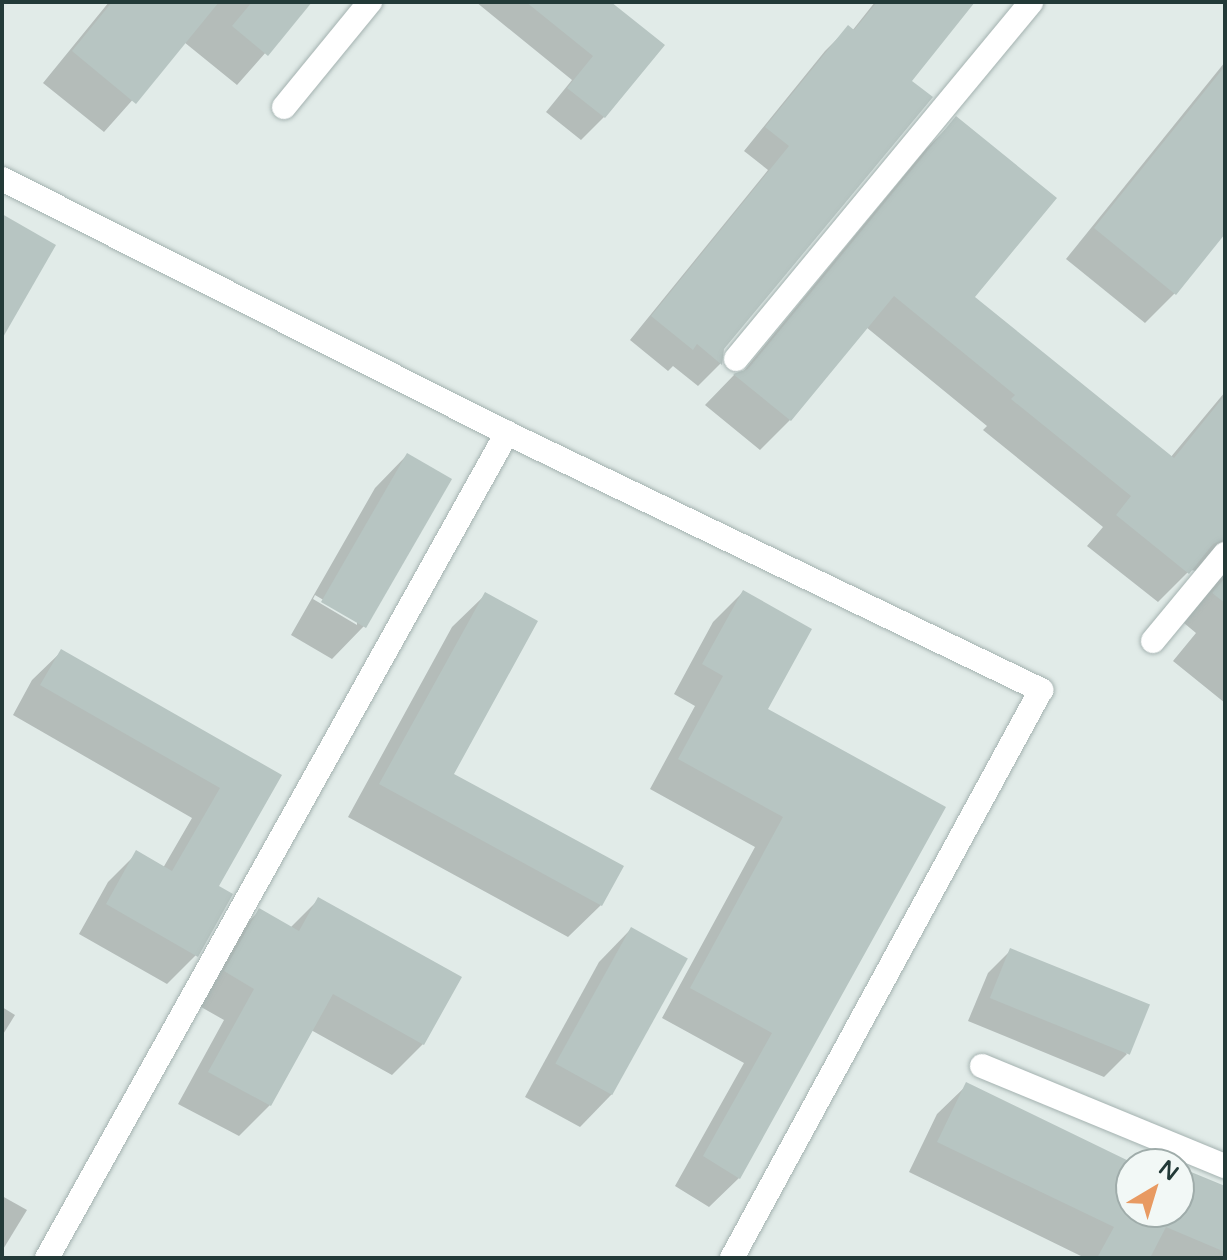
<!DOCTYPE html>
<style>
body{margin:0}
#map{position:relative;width:1227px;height:1260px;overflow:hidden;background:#e1ebe8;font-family:"Varela Round",sans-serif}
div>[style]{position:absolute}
.shadow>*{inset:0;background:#0003}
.building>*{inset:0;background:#b7c5c2;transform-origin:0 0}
.roads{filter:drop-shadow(0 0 2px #a4b2b0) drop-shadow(0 0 2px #a4b2b0)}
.minor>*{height:24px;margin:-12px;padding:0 12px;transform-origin:12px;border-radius:12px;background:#fff}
span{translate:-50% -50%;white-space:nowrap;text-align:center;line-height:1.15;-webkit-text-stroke:8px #f2f8f6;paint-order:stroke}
.frame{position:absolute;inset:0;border:4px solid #233a38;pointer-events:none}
.north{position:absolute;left:1115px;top:1148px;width:80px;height:80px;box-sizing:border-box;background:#f2f8f6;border:2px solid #9facaa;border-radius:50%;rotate:38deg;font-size:22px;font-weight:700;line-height:32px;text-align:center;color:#233a38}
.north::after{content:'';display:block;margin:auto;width:28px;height:36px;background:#e89a62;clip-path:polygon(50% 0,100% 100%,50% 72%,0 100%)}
</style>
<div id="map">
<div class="shadow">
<div style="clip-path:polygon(109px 2px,310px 2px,237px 85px,184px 42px,104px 132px,43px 83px)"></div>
<div style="clip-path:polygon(476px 2px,608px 2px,604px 117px,581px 140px,546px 112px,572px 80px)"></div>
<div style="clip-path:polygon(875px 2px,973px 2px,909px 81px,723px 349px,720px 364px,698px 386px,673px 366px,668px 371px,630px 340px,768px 170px,744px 151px,825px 51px,848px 28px,852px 31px)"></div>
<div style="clip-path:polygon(1225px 62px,1225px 231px,1175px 293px,1145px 323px,1066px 259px)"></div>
<div style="clip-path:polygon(956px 119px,973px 298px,1170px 458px,1225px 392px,1225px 703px,1173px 661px,1196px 633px,1184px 623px,1211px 589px,1205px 572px,1190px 570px,1158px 602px,1087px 546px,1103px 527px,983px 430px,987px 426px,866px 327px,790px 420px,760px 450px,705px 405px,734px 375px,742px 373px,926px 149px)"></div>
<div style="clip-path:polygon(evenodd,407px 455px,449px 479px,364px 626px,332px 659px,291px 635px,375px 488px,407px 455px,315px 595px,357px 620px,357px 625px,313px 599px,315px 595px)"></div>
<div style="clip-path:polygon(743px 592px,765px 710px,943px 808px,739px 1178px,709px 1207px,675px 1186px,744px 1063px,662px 1018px,755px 847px,650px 789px,695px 706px,674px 694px,713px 622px)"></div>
<div style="clip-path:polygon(485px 595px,451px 775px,601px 905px,568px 937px,348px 817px,452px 627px)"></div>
<div style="clip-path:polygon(62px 651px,279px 776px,216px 887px,196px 955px,167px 984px,79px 934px,108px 882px,137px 853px,163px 868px,192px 818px,13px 715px,32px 680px)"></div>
<div style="clip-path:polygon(318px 900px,423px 1044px,392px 1075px,311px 1030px,270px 1105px,239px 1136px,178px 1104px,224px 1020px,194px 1003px,229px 942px,259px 911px,290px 928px)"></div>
<div style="clip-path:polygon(631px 929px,612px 1094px,580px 1127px,525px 1097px,599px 962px)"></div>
<div style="clip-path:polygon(1011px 950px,1127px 1054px,1104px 1077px,968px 1021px,988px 973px)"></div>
<div style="clip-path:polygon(2px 1007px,15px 1015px,2px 1036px)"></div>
<div style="clip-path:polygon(967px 1085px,1131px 1164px,1131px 1212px,1179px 1212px,1179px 1169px,1225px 1188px,1225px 1258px,1085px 1258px,909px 1172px,937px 1114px)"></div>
<div style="clip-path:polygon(1153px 1158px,1167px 1164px,1147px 1164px)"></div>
<div style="clip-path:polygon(2px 1196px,27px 1210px,2px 1251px)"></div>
</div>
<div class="building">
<div style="clip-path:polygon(112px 2px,219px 2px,136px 104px,72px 51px)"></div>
<div style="clip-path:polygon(252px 2px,312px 2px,268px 56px,232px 26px)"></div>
<div style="clip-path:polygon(526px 2px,611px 2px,665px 45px,605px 118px,567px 88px,593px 56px)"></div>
<div style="clip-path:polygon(877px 2px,975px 2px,912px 81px,933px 97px,724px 349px,722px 365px,697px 344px,693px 350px,651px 316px,789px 146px,765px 127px,848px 25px,854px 30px)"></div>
<div style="clip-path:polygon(1225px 66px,1225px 234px,1176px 295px,1094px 228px)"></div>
<div style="clip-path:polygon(956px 116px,1057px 198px,975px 297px,1174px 458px,1225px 395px,1225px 539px,1213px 544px,1189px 574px,1116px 515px,1131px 496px,1011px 399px,1015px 395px,894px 296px,791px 421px,733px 374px,748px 369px)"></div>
<div style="clip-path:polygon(2px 214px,56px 245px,2px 339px)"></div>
<div style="left:407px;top:453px;width:52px;height:172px;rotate:30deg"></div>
<div style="clip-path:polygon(1225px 578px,1225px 603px,1212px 593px)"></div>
<div style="clip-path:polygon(743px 590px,812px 629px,768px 709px,946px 807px,740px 1179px,703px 1156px,772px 1033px,690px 988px,783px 817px,678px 759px,723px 676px,702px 664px)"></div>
<div style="clip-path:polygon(485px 592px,538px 621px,454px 774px,624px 866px,602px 906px,379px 784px)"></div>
<div style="clip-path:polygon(61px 649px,282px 775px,219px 886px,233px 894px,198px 957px,106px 904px,136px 850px,172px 871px,220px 788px,40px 685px)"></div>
<div style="clip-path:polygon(318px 897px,462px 977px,424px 1045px,333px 994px,271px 1106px,208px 1072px,254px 989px,224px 971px,259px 908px,299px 931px)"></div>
<div style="left:631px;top:927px;width:65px;height:156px;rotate:29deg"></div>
<div style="left:1010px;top:948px;width:151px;height:54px;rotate:22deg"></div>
<div style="clip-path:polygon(966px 1082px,1135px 1164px,1131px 1164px,1131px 1212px,1179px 1212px,1179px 1167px,1225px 1186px,1225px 1252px,1166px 1227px,1150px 1258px,1097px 1258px,1114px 1227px,937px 1142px)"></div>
</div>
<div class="roads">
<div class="minor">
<div style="left:284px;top:107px;width:136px;rotate:-50.7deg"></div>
<div style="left:2px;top:179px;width:565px;rotate:26.7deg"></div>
<div style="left:507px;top:433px;width:593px;rotate:25.7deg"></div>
<div style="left:1041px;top:690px;width:647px;rotate:118.55deg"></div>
<div style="left:736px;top:359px;width:463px;rotate:-50.4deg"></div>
<div style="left:1153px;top:641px;width:113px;rotate:-50.4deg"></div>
<div style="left:982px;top:1066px;width:263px;rotate:22.4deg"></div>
<div style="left:47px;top:1258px;width:945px;rotate:-60.86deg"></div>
</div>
</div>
<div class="frame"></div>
<div class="north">N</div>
</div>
